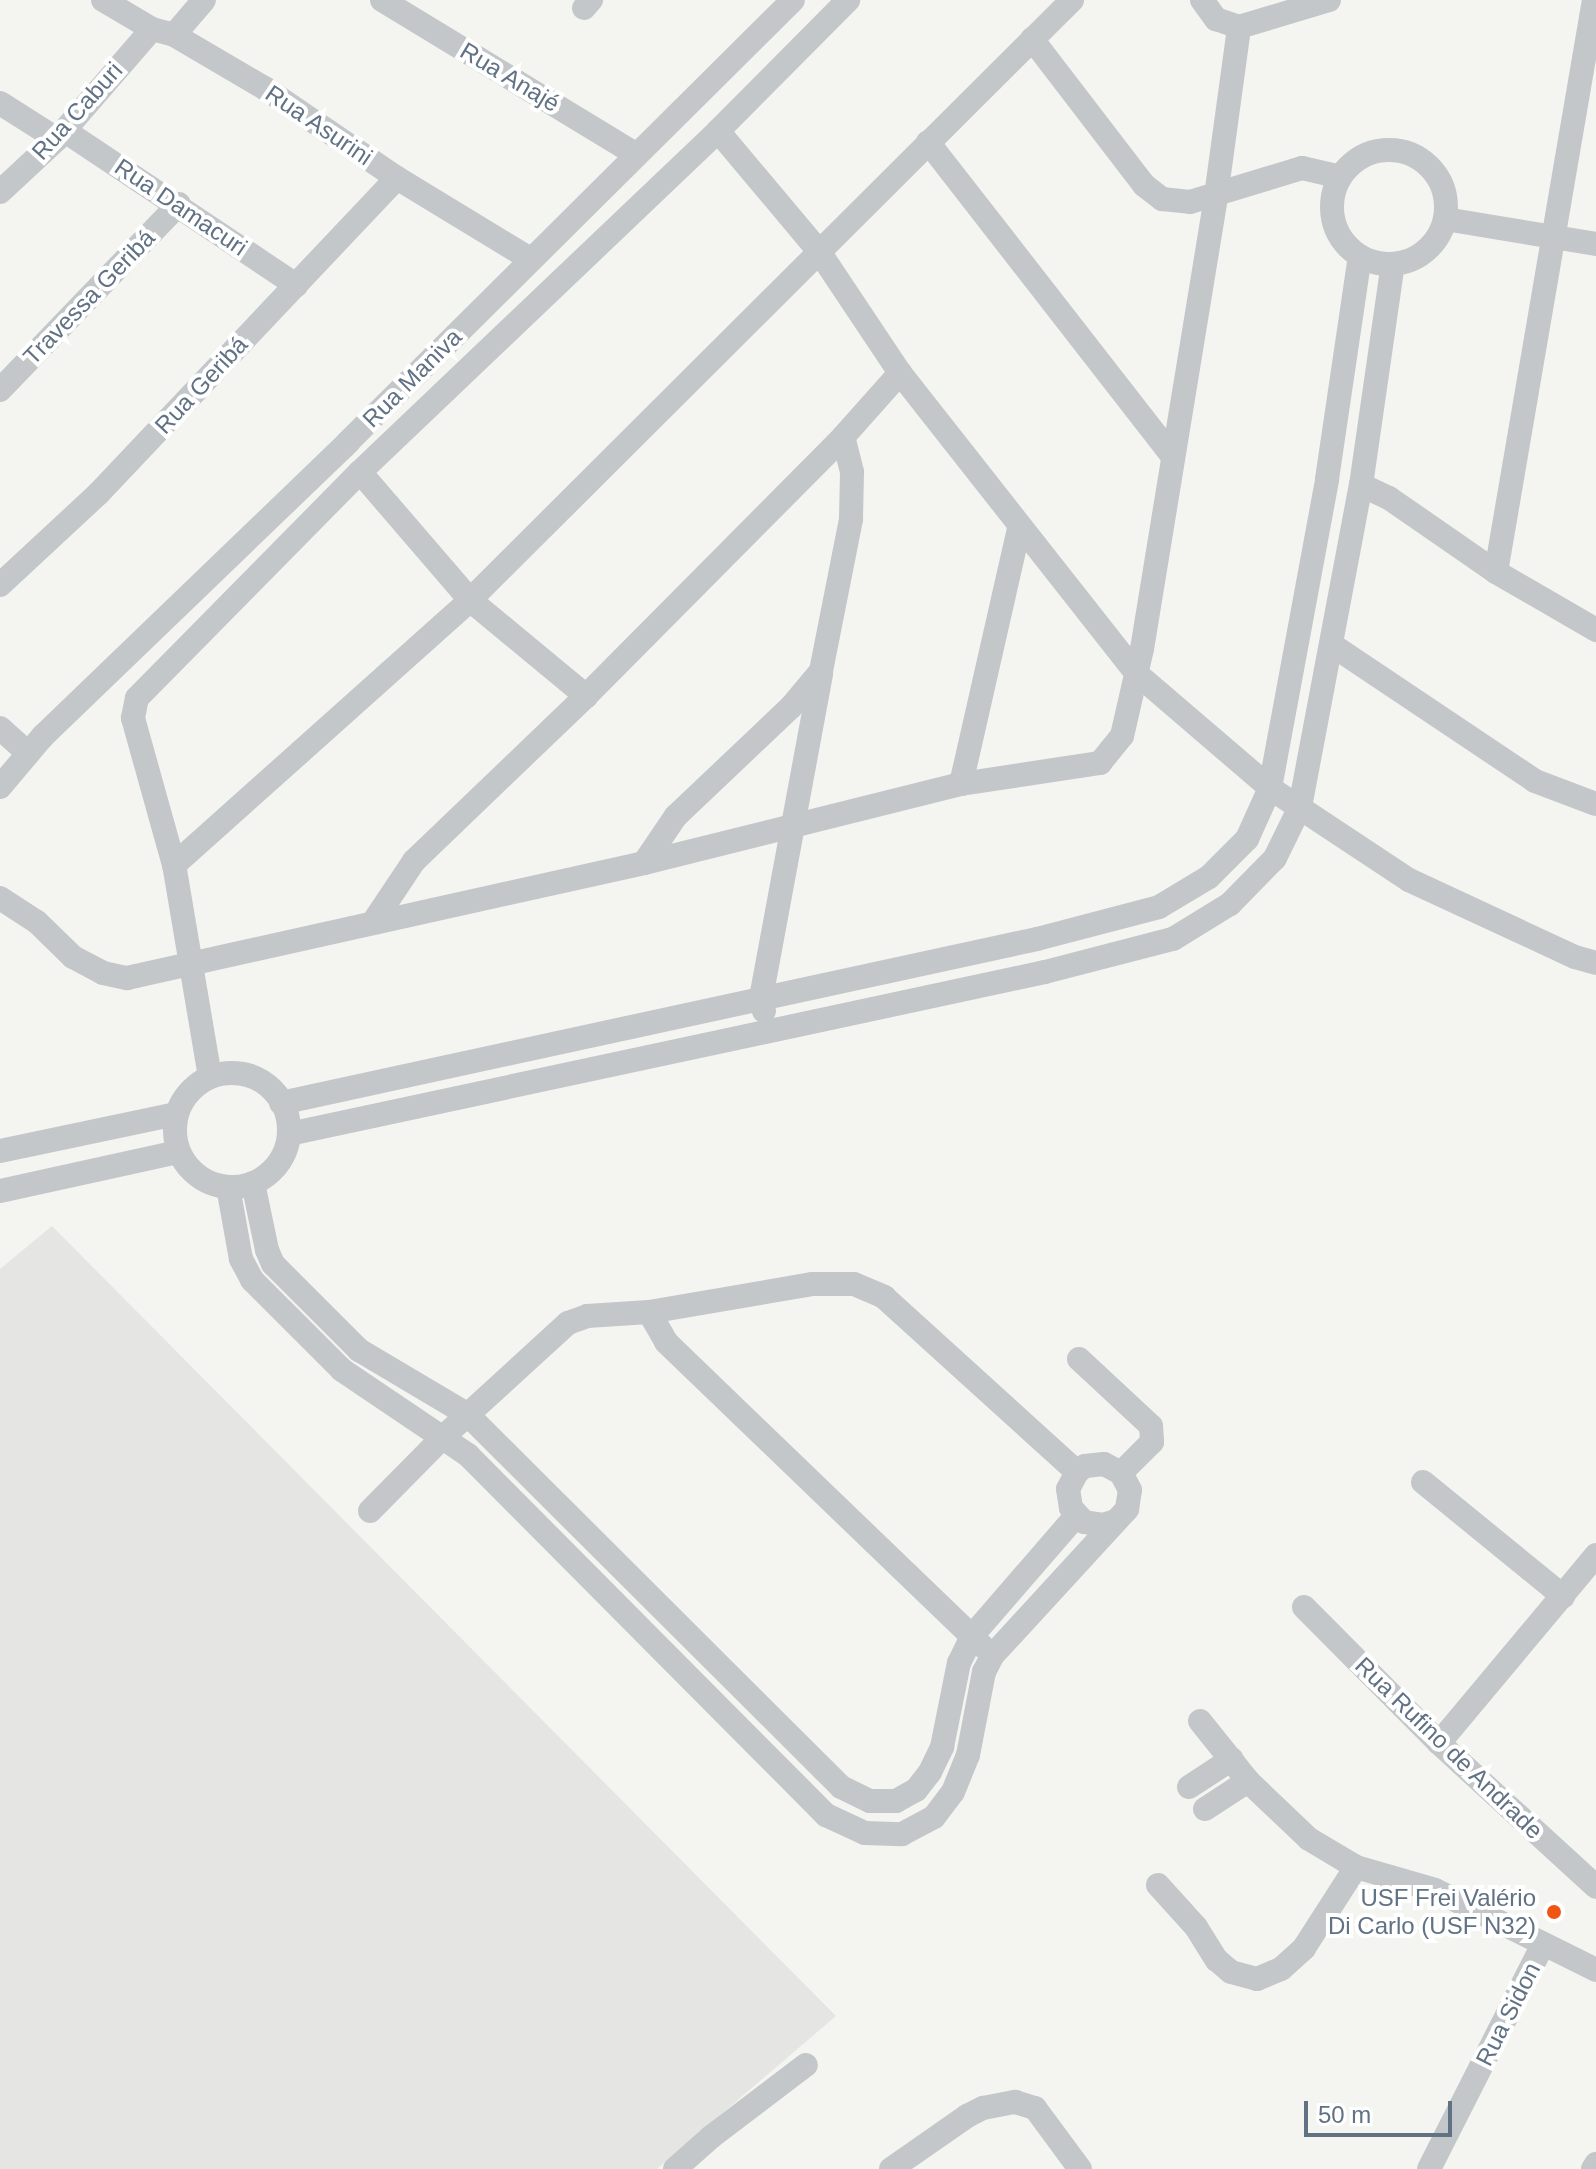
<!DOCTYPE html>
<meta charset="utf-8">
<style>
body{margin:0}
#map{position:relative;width:1596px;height:2169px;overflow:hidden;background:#f4f5f0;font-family:Helvetica,sans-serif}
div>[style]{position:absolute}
.built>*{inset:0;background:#e5e6e3}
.minor>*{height:24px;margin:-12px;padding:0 12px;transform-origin:12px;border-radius:12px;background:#c3c7ca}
.minor>.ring{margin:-12px;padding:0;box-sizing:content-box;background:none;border:24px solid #c3c7ca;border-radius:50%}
.dots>*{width:22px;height:22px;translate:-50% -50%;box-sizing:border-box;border:4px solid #fff;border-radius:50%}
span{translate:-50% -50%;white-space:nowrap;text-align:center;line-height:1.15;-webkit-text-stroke:8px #fff;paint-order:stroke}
.street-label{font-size:24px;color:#617284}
.poi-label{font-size:24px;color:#617284}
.right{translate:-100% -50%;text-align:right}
.scale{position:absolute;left:1304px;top:2101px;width:148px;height:36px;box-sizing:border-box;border:4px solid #617284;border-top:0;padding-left:10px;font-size:24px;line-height:28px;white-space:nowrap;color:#617284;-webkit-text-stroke:6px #fff;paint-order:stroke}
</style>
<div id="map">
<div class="built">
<div style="clip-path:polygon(52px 1226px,836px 2016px,657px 2169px,0 2169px,0 1269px)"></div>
</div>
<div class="minor">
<div style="left:103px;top:0;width:57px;rotate:30.6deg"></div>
<div style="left:152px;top:29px;width:23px;rotate:15deg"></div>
<div style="left:174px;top:35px;width:107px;rotate:30.4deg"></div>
<div style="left:266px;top:89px;width:158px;rotate:34.2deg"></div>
<div style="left:397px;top:178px;width:156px;rotate:31.3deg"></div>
<div style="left:382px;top:0;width:298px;rotate:31.3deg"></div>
<div style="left:1202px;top:0;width:24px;rotate:54deg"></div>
<div style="left:1216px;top:19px;width:24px;rotate:19deg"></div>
<div style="left:1239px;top:27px;width:94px;rotate:-16.7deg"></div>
<div style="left:584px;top:8px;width:11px;rotate:-49deg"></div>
<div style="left:174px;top:35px;width:46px;rotate:-49.4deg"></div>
<div style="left:1032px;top:39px;width:184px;rotate:52.5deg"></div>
<div style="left:1144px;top:185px;width:23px;rotate:38deg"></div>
<div style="left:1162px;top:199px;width:28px;rotate:6deg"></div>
<div style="left:1190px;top:202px;width:117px;rotate:-16.9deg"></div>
<div style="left:1302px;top:168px;width:39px;rotate:13deg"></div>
<div style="left:0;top:103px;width:67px;rotate:32.3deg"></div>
<div style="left:65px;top:131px;width:278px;rotate:33.7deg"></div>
<div style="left:718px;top:131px;width:155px;rotate:50deg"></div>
<div style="left:818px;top:250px;width:148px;rotate:56.3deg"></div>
<div style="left:900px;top:373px;width:382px;rotate:51.8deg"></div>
<div style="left:1136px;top:673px;width:177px;rotate:40.6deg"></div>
<div style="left:1270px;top:788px;width:167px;rotate:33.5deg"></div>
<div style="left:1409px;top:880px;width:183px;rotate:24.9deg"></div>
<div style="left:1575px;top:957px;width:22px;rotate:16deg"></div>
<div style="left:928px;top:142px;width:399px;rotate:52.1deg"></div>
<div class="ring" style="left:1332px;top:150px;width:90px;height:90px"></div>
<div style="left:0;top:192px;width:78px;rotate:-42.9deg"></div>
<div style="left:57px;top:139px;width:145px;rotate:-49.2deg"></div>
<div style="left:1445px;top:219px;width:153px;rotate:9.4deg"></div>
<div style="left:0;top:390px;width:258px;rotate:-46.1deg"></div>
<div style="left:360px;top:472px;width:169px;rotate:49.3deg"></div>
<div style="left:470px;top:600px;width:151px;rotate:39.6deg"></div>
<div style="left:1361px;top:485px;width:31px;rotate:25deg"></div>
<div style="left:1389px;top:498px;width:130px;rotate:34.7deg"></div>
<div style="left:1496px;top:572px;width:116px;rotate:30.1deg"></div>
<div style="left:1496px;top:572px;width:580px;rotate:-80.28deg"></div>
<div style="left:0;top:585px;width:134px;rotate:-42.9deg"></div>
<div style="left:98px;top:494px;width:435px;rotate:-46.6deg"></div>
<div style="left:1332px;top:645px;width:244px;rotate:33.8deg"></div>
<div style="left:1535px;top:781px;width:65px;rotate:20.7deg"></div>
<div style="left:0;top:728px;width:38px;rotate:42deg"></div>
<div style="left:961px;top:784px;width:262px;rotate:-77.2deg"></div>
<div style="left:0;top:787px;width:67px;rotate:-49.9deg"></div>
<div style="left:43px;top:736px;width:424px;rotate:-43.9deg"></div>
<div style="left:348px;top:442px;width:627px;rotate:-44.81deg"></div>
<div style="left:644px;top:863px;width:327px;rotate:-14deg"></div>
<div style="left:961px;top:784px;width:141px;rotate:-8.6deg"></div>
<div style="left:1100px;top:763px;width:35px;rotate:-51deg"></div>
<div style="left:1122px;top:736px;width:89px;rotate:-77.1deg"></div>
<div style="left:1142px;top:649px;width:459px;rotate:-80.7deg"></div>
<div style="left:1216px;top:196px;width:171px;rotate:-82.2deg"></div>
<div style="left:174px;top:865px;width:397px;rotate:-41.8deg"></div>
<div style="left:470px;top:600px;width:850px;rotate:-44.9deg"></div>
<div style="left:0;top:898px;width:44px;rotate:33deg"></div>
<div style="left:37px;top:922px;width:50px;rotate:44.2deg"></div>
<div style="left:73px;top:957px;width:34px;rotate:28deg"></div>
<div style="left:103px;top:973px;width:25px;rotate:12deg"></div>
<div style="left:127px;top:978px;width:530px;rotate:-12.54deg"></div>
<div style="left:644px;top:863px;width:57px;rotate:-55.8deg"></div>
<div style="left:676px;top:816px;width:158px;rotate:-43.5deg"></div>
<div style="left:791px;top:707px;width:47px;rotate:-50.2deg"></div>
<div style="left:821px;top:671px;width:155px;rotate:-78.8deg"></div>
<div style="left:851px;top:519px;width:47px;rotate:-88.8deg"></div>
<div style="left:852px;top:472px;width:36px;rotate:-104deg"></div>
<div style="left:374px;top:921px;width:72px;rotate:-56.3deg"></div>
<div style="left:414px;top:861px;width:238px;rotate:-43.8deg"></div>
<div style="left:586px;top:696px;width:365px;rotate:-45.2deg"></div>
<div style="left:843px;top:437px;width:86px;rotate:-48.3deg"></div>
<div style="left:764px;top:1011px;width:13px;rotate:-103deg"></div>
<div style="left:761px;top:998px;width:330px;rotate:-79.5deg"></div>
<div class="ring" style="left:175px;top:1073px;width:90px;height:90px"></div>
<div style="left:210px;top:1077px;width:215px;rotate:-99.6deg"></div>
<div style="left:174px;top:865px;width:153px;rotate:-105.6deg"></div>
<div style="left:133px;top:718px;width:20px;rotate:-79deg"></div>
<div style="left:137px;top:698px;width:317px;rotate:-45.4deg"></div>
<div style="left:360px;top:472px;width:494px;rotate:-43.6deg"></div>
<div style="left:718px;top:131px;width:185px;rotate:-45.2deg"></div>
<div style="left:281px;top:1103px;width:774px;rotate:-12.24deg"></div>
<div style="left:1037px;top:939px;width:126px;rotate:-14.7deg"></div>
<div style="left:1159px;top:907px;width:58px;rotate:-31deg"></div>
<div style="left:1209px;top:877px;width:54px;rotate:-45deg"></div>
<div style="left:1247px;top:839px;width:56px;rotate:-65.7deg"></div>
<div style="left:1270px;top:788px;width:314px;rotate:-79.5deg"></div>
<div style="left:1327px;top:479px;width:225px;rotate:-81.6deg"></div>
<div style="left:289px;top:1134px;width:773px;rotate:-12.09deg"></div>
<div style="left:1045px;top:972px;width:132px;rotate:-14.5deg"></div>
<div style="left:1173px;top:939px;width:67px;rotate:-31.6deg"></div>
<div style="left:1230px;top:904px;width:64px;rotate:-45.6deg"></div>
<div style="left:1275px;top:858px;width:57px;rotate:-63.9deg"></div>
<div style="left:1300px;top:807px;width:328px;rotate:-79.3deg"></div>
<div style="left:1361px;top:485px;width:223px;rotate:-81.8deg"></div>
<div style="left:0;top:1151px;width:180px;rotate:-11.9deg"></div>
<div style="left:253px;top:1183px;width:68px;rotate:78.2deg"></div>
<div style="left:267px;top:1250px;width:15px;rotate:67deg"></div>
<div style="left:273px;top:1264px;width:122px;rotate:45deg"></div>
<div style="left:359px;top:1350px;width:126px;rotate:30.7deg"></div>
<div style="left:467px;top:1414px;width:528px;rotate:44.92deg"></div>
<div style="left:841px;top:1787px;width:32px;rotate:26deg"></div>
<div style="left:870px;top:1801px;width:26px"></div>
<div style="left:896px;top:1801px;width:23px;rotate:-29deg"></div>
<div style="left:916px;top:1790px;width:23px;rotate:-52deg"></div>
<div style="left:930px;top:1772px;width:28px;rotate:-64deg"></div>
<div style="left:942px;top:1747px;width:86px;rotate:-78.6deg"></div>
<div style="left:959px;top:1663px;width:30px;rotate:-64deg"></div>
<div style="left:972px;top:1636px;width:159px;rotate:-49.1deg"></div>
<div style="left:228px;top:1187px;width:73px;rotate:79.8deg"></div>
<div style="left:241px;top:1259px;width:24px;rotate:62deg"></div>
<div style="left:252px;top:1280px;width:127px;rotate:45deg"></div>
<div style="left:342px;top:1370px;width:152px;rotate:34deg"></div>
<div style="left:468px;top:1455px;width:508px;rotate:45.16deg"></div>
<div style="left:826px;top:1815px;width:43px;rotate:24.8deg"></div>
<div style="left:865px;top:1833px;width:37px;rotate:2deg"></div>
<div style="left:902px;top:1834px;width:36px;rotate:-28deg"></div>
<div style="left:934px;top:1817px;width:31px;rotate:-53deg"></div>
<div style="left:953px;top:1792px;width:40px;rotate:-68deg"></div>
<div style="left:968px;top:1755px;width:85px;rotate:-79.1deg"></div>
<div style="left:984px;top:1672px;width:18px;rotate:-63deg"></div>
<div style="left:992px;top:1656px;width:200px;rotate:-47.4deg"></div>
<div style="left:1127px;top:1509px;width:19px;rotate:-81deg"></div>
<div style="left:1130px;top:1490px;width:19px;rotate:-118deg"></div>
<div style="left:1121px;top:1473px;width:19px;rotate:-152deg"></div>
<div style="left:1104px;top:1464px;width:19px;rotate:174deg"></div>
<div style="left:1085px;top:1466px;width:10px;rotate:143deg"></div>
<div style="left:1077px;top:1472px;width:19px;rotate:118deg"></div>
<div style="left:1068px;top:1489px;width:19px;rotate:81deg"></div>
<div style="left:1071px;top:1508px;width:19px;rotate:47deg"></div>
<div style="left:1084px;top:1522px;width:19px;rotate:9deg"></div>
<div style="left:1103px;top:1525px;width:10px;rotate:-17deg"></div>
<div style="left:0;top:1191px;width:182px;rotate:-12.4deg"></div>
<div style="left:649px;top:1312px;width:34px;rotate:60deg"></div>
<div style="left:666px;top:1342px;width:438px;rotate:43.9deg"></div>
<div style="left:1079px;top:1359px;width:98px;rotate:42.9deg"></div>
<div style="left:1151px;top:1426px;width:16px;rotate:86deg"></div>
<div style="left:1152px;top:1442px;width:44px;rotate:135deg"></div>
<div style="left:1423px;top:1482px;width:181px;rotate:39.2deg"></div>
<div style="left:370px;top:1511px;width:103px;rotate:-45.4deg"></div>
<div style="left:442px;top:1438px;width:171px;rotate:-42.4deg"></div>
<div style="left:568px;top:1323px;width:20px;rotate:-20deg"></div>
<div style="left:587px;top:1316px;width:62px;rotate:-3.7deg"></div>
<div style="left:649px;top:1312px;width:165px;rotate:-9.7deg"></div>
<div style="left:812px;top:1284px;width:42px"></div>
<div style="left:854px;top:1284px;width:33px;rotate:23deg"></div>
<div style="left:884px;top:1297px;width:261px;rotate:42.2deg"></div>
<div style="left:1304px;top:1607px;width:192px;rotate:45.2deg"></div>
<div style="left:1439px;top:1743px;width:213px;rotate:42.5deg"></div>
<div style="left:1200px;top:1721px;width:77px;rotate:51.3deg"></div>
<div style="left:1248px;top:1781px;width:84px;rotate:43.6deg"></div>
<div style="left:1309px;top:1839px;width:55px;rotate:30.8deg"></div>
<div style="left:1356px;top:1867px;width:82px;rotate:16.2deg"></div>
<div style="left:1435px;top:1890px;width:180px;rotate:26.4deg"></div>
<div style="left:1439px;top:1743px;width:245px;rotate:-50.1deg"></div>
<div style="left:1189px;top:1787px;width:51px;rotate:-33.1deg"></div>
<div style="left:1205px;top:1809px;width:51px;rotate:-33.1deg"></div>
<div style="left:1158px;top:1885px;width:57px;rotate:47.9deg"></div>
<div style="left:1196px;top:1927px;width:39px;rotate:58deg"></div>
<div style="left:1217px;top:1960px;width:18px;rotate:41deg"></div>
<div style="left:1231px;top:1972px;width:27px;rotate:15deg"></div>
<div style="left:1257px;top:1979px;width:26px;rotate:-23deg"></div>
<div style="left:1281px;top:1969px;width:31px;rotate:-42deg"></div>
<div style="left:1304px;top:1948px;width:96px;rotate:-57.3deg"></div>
<div style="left:675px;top:2169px;width:48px;rotate:-41.6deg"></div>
<div style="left:711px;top:2137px;width:119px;rotate:-37.2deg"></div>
<div style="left:891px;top:2169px;width:93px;rotate:-34.9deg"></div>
<div style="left:967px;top:2116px;width:18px;rotate:-27deg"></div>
<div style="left:983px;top:2108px;width:33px;rotate:-11deg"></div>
<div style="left:1015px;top:2102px;width:21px;rotate:17deg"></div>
<div style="left:1035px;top:2108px;width:76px;rotate:53.6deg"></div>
<div style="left:1429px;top:2169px;width:252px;rotate:-63.1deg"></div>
<div style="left:1593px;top:2169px;width:6px;rotate:-59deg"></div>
</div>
<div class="dots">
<div style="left:1554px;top:1912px;background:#f15514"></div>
</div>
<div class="street-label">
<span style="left:510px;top:77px;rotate:31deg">Rua Anajé</span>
<span style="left:77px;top:111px;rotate:-48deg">Rua Caburi</span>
<span style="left:319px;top:125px;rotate:34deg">Rua Asurini</span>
<span style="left:181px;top:207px;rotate:34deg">Rua Damacuri</span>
<span style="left:89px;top:297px;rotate:-46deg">Travessa Geribá</span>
<span style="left:412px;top:378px;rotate:-45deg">Rua Maniva</span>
<span style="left:201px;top:385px;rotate:-47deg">Rua Geribá</span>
<span style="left:1449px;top:1748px;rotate:44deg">Rua Rufino de Andrade</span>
<span style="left:1508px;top:2014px;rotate:-63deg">Rua Sidon</span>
</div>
<div class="poi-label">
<span class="right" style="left:1536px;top:1912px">USF Frei Valério<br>Di Carlo (USF N32)</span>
</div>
<div class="scale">50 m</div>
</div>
